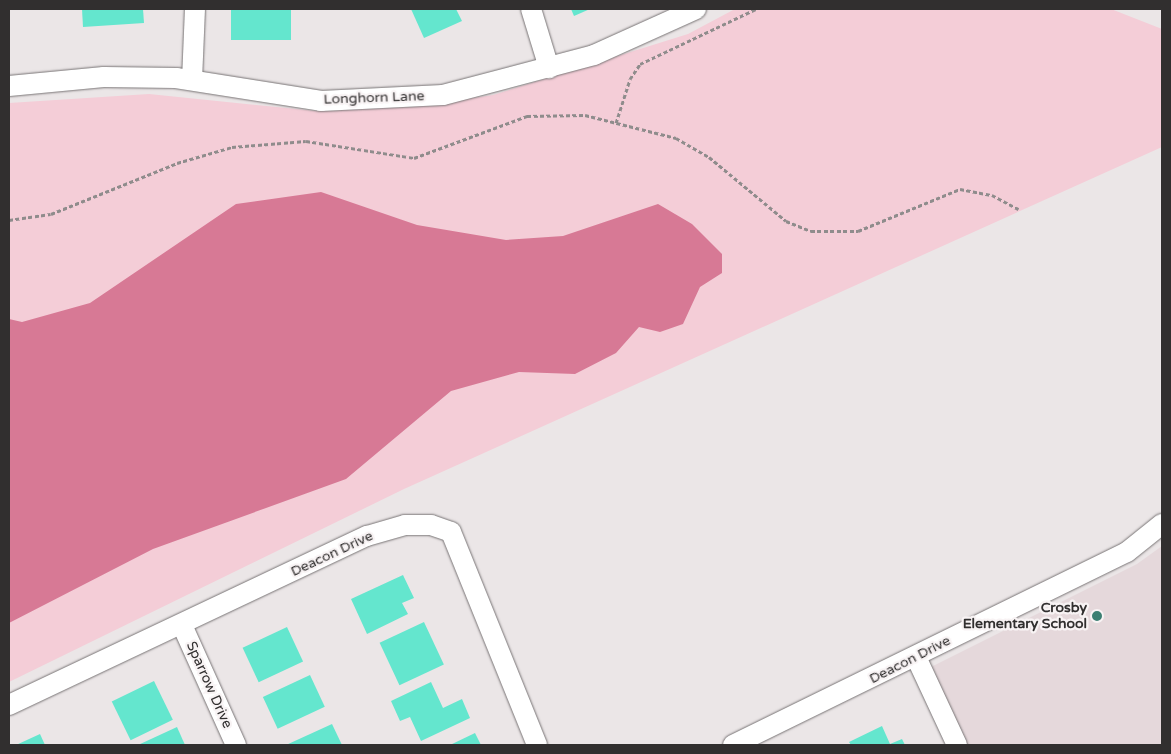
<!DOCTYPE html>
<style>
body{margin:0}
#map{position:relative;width:1171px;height:754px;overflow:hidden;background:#ebe6e7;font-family:"Varela Round",sans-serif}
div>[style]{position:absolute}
.built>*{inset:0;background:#e5d8db}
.green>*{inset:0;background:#f4cdd7}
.water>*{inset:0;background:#d77995}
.building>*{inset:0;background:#64e6ce;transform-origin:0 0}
.path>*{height:3px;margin-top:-1.5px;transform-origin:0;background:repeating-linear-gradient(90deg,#8f8c8c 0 4px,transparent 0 6.5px)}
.roads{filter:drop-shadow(0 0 1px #787475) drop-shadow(0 0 1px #787475)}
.minor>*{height:20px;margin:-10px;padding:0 10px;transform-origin:10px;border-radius:10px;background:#fff}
.dots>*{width:14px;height:14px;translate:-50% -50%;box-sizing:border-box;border:2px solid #f8f3f4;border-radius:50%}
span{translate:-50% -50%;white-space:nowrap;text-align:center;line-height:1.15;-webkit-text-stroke:4.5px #f8f3f4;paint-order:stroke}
.street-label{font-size:14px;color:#312f2f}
.poi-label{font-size:14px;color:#312f2f;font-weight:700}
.right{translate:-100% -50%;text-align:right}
.frame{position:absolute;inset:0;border:10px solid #312f2f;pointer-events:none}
</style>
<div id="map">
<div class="built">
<div style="clip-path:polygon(1162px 546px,1162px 745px,967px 745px,929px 668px,1137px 564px)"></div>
</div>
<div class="green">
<div style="clip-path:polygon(735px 9px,1111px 9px,1162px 29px,1162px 147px,404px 489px,9px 682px,9px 103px,149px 94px,316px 111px,409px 107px,493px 95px,688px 34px)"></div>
</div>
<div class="water">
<div style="clip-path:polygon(321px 192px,417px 225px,506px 240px,563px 236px,658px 204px,692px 224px,722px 254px,722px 273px,700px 287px,683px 324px,660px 332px,639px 327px,616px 353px,575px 374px,519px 372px,451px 391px,346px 479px,153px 549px,9px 623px,9px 319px,22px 322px,90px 303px,236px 204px)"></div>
</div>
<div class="building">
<div style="clip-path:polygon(82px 9px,143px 9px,144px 23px,83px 27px)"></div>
<div style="left:231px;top:9px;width:60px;height:31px"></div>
<div style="clip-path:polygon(411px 9px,456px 9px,462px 21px,424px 38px)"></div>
<div style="clip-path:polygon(571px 9px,590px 9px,574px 16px)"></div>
<div style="clip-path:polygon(403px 575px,414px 598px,402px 603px,408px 614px,367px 634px,351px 599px)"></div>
<div style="left:424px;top:622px;width:47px;height:49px;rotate:65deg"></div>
<div style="left:287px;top:627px;width:38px;height:49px;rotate:65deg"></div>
<div style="left:310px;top:675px;width:35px;height:52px;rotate:65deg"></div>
<div style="left:154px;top:681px;width:43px;height:47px;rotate:64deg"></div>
<div style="clip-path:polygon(431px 682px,443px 708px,462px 699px,470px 718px,421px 741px,410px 717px,400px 721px,391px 701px)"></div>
<div style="clip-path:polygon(332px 724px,342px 745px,286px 745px)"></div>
<div style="clip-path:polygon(882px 726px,890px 744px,902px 739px,905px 745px,851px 745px,849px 742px)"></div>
<div style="clip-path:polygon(177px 727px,185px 745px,138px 745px)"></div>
<div style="clip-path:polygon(475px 733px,481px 745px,450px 745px)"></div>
<div style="clip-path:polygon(40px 734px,45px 745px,16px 745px)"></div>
</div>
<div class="path">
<div style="left:616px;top:123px;width:46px;rotate:-72.3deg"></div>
<div style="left:630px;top:79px;width:18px;rotate:-56deg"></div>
<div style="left:640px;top:64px;width:128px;rotate:-25.4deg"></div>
<div style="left:9px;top:220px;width:42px;rotate:-8.1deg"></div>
<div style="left:51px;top:214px;width:136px;rotate:-22deg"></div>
<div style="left:177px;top:163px;width:57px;rotate:-16.2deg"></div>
<div style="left:232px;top:147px;width:74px;rotate:-4.6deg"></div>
<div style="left:306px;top:141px;width:109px;rotate:8.9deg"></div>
<div style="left:414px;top:158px;width:121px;rotate:-20.4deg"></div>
<div style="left:527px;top:116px;width:58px;rotate:-1deg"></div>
<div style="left:585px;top:115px;width:94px;rotate:14.2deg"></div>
<div style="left:676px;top:138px;width:38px;rotate:30deg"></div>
<div style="left:709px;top:157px;width:100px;rotate:39.7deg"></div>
<div style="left:786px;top:221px;width:27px;rotate:22deg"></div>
<div style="left:811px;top:231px;width:47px"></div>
<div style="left:858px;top:231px;width:110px;rotate:-22.4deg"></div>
<div style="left:960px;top:189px;width:33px;rotate:11deg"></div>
<div style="left:992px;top:195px;width:30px;rotate:28deg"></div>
</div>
<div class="roads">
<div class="minor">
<div style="left:531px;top:9px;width:62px;rotate:73deg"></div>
<div style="left:192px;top:80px;width:71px;rotate:-87.6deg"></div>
<div style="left:9px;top:86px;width:95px;rotate:-5.4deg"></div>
<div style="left:104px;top:77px;width:72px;rotate:0.8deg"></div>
<div style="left:176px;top:78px;width:147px;rotate:9deg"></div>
<div style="left:321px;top:101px;width:122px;rotate:-2.8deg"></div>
<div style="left:443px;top:95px;width:156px;rotate:-14.8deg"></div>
<div style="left:594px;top:55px;width:112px;rotate:-24.3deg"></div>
<div style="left:182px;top:625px;width:132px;rotate:65.8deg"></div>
<div style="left:916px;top:657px;width:97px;rotate:65deg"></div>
<div style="left:9px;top:705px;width:396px;rotate:-25.3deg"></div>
<div style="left:367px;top:536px;width:40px;rotate:-16deg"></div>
<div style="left:405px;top:525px;width:26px"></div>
<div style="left:431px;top:525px;width:21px;rotate:19deg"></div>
<div style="left:451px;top:532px;width:230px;rotate:68deg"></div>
<div style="left:733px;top:745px;width:439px;rotate:-26.1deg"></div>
<div style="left:1127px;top:552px;width:45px;rotate:-38.7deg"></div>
</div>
</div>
<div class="dots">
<div style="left:1097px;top:616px;background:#3b7f72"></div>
</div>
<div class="street-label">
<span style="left:374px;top:98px;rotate:-2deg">Longhorn Lane</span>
<span style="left:332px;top:554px;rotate:-25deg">Deacon Drive</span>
<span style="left:910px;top:660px;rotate:-27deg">Deacon Drive</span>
<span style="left:209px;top:685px;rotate:66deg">Sparrow Drive</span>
</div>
<div class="poi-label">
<span class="right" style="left:1087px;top:616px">Crosby<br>Elementary School</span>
</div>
<div class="frame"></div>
</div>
